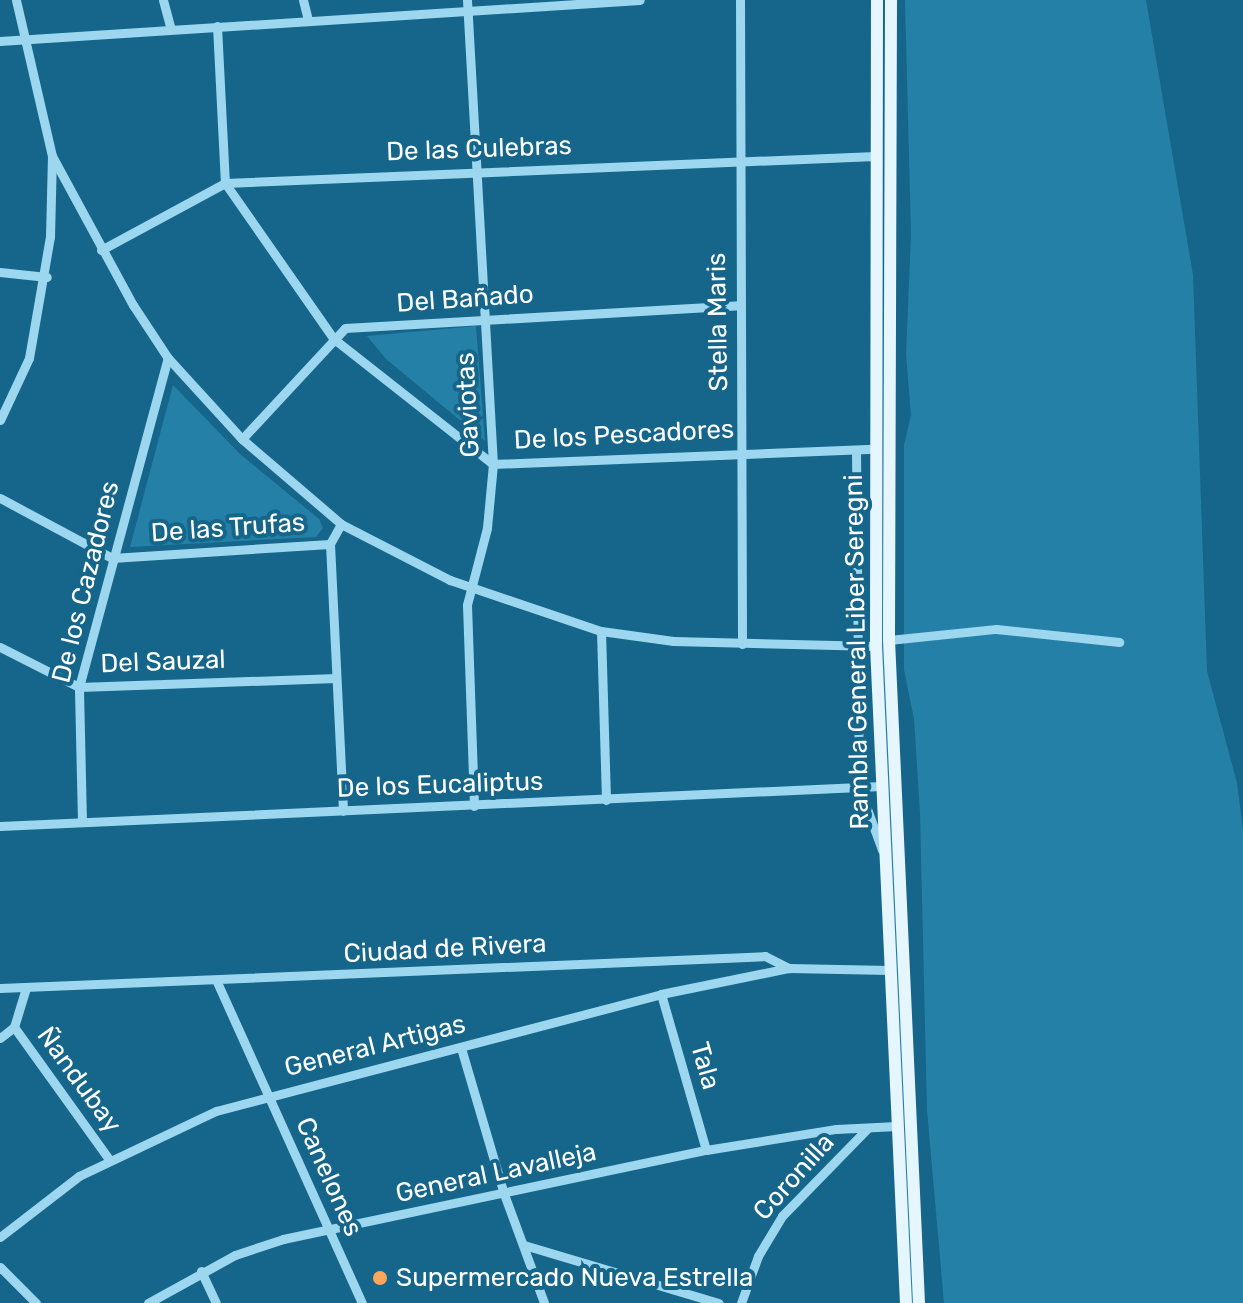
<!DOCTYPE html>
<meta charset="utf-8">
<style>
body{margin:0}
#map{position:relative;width:1243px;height:1303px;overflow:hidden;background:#15668a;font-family:Rubik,sans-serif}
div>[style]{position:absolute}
.green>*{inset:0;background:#2480a7}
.minor>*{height:9px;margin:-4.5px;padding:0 4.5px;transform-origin:4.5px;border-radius:4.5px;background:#9cd7ef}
.major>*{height:12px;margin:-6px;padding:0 6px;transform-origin:6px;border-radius:6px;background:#e5f6ff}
.dots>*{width:22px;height:22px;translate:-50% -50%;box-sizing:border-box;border:4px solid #15668a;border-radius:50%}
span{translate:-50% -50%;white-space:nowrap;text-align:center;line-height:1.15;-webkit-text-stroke:8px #15668a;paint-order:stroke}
.street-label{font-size:26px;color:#fff}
.poi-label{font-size:26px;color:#fff}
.left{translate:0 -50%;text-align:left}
</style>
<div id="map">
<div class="green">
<div style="clip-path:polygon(905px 0,1146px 0,1193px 275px,1207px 671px,1237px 783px,1243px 830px,1243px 1303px,944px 1303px,927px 1110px,920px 813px,914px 719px,904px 670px,904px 445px,911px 415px,906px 355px,911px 234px)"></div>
<div style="clip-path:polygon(882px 68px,885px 640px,914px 1303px,910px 1303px,880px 640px)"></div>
<div style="clip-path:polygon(476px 326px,485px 441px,386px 359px,367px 336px)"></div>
<div style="clip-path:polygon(173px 385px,240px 454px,319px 519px,323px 528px,316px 537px,130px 547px)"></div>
</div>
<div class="minor">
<div style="left:163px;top:0;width:30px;rotate:75deg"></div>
<div style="left:303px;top:0;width:21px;rotate:76deg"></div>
<div style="left:467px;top:0;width:465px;rotate:86.8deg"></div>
<div style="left:493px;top:464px;width:64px;rotate:95.4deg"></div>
<div style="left:487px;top:528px;width:80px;rotate:104.6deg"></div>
<div style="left:467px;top:605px;width:201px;rotate:88deg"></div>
<div style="left:740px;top:0;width:644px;rotate:89.82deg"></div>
<div style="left:217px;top:26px;width:157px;rotate:87.1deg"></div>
<div style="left:225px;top:183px;width:190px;rotate:55.1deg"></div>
<div style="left:334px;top:339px;width:202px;rotate:38.2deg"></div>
<div style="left:493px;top:464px;width:381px;rotate:-2.3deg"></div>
<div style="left:0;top:41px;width:641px;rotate:-3.67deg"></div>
<div style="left:52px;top:156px;width:170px;rotate:61.5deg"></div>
<div style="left:133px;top:305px;width:64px;rotate:56.6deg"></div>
<div style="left:168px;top:358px;width:110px;rotate:47.6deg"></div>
<div style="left:242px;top:439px;width:130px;rotate:40.6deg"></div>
<div style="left:341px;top:524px;width:123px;rotate:27.2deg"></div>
<div style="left:450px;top:580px;width:159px;rotate:18.7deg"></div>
<div style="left:601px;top:631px;width:73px;rotate:7.9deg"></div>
<div style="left:673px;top:641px;width:203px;rotate:1.4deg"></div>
<div style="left:101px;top:250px;width:141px;rotate:-28.4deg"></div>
<div style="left:225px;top:183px;width:651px;rotate:-2.38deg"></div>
<div style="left:0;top:272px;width:47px;rotate:6.1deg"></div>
<div style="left:0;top:420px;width:68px;rotate:-64.9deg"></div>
<div style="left:29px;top:358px;width:123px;rotate:-80.2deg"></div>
<div style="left:50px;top:237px;width:81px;rotate:-88.6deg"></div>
<div style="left:52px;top:156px;width:160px;rotate:-103deg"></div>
<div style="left:242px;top:439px;width:151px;rotate:-47.1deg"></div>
<div style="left:345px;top:328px;width:395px;rotate:-3.3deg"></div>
<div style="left:856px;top:450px;width:337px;rotate:89.5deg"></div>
<div style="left:859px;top:787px;width:67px;rotate:69.9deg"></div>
<div style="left:0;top:498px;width:127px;rotate:28.2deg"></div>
<div style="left:112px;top:558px;width:218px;rotate:-3.7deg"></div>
<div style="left:341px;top:524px;width:23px;rotate:119deg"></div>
<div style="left:330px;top:544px;width:267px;rotate:87.2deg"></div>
<div style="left:601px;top:631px;width:169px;rotate:88.3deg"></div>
<div style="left:889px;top:640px;width:108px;rotate:-5.9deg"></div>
<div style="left:996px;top:629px;width:124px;rotate:6deg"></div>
<div style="left:0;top:647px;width:89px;rotate:26.9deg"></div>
<div style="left:79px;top:687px;width:257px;rotate:-2deg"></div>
<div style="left:82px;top:822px;width:135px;rotate:-91.3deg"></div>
<div style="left:79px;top:687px;width:341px;rotate:-74.9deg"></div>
<div style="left:0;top:826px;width:882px;rotate:-2.6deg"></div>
<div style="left:217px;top:982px;width:352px;rotate:65.7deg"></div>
<div style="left:0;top:988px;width:748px;rotate:-2.38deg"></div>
<div style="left:747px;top:957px;width:18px;rotate:-3deg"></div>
<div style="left:765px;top:956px;width:27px;rotate:27deg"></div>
<div style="left:789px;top:968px;width:100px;rotate:1.1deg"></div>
<div style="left:661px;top:994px;width:162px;rotate:73.9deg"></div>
<div style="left:14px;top:1027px;width:163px;rotate:54.3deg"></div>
<div style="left:0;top:1038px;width:18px;rotate:-38deg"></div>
<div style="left:14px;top:1027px;width:38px;rotate:-73deg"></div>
<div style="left:461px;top:1048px;width:152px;rotate:73.6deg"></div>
<div style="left:504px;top:1194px;width:116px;rotate:69.8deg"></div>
<div style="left:0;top:1237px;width:100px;rotate:-37.7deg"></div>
<div style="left:79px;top:1176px;width:152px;rotate:-25.4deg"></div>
<div style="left:216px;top:1111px;width:460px;rotate:-14.7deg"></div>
<div style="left:661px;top:994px;width:131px;rotate:-11.5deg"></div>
<div style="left:524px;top:1245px;width:203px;rotate:16.6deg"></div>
<div style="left:0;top:1267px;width:51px;rotate:45deg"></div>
<div style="left:201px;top:1271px;width:35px;rotate:65deg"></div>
<div style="left:148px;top:1303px;width:99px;rotate:-28.9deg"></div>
<div style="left:235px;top:1255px;width:51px;rotate:-18.4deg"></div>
<div style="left:283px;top:1239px;width:432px;rotate:-11.9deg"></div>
<div style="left:706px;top:1150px;width:132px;rotate:-9.2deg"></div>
<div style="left:836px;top:1129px;width:61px;rotate:-2.8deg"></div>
<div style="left:741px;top:1303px;width:50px;rotate:-70.1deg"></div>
<div style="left:758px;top:1256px;width:47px;rotate:-59deg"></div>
<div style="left:782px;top:1216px;width:122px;rotate:-45.7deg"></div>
</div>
<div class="major">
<div style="left:877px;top:0;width:646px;rotate:90.09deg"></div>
<div style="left:876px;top:646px;width:658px;rotate:87.39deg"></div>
<div style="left:891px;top:0;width:640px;rotate:90.18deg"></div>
<div style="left:889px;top:640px;width:664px;rotate:87.41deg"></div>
</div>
<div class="dots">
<div style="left:380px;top:1278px;background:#ffa65b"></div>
</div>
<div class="street-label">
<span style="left:479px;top:149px;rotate:-2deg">De las Culebras</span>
<span style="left:465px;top:299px;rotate:-4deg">Del Bañado</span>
<span style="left:718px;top:322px;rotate:-91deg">Stella Maris</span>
<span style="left:468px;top:405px;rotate:-93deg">Gaviotas</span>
<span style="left:624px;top:435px;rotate:-3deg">De los Pescadores</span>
<span style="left:228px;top:528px;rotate:-4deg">De las Trufas</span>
<span style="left:86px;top:582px;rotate:-76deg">De los Cazadores</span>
<span style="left:857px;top:652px;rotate:-91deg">Rambla General Liber Seregni</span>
<span style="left:163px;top:662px;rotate:-2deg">Del Sauzal</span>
<span style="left:440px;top:785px;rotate:-2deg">De los Eucaliptus</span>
<span style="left:445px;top:949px;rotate:-3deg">Ciudad de Rivera</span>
<span style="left:375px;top:1046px;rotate:-14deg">General Artigas</span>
<span style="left:705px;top:1066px;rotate:74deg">Tala</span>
<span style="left:79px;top:1080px;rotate:54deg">Ñandubay</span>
<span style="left:496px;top:1173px;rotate:-12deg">General Lavalleja</span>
<span style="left:329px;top:1177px;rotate:66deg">Canelones</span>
<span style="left:794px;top:1177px;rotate:-48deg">Coronilla</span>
</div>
<div class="poi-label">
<span class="left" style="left:396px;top:1278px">Supermercado Nueva Estrella</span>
</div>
</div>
